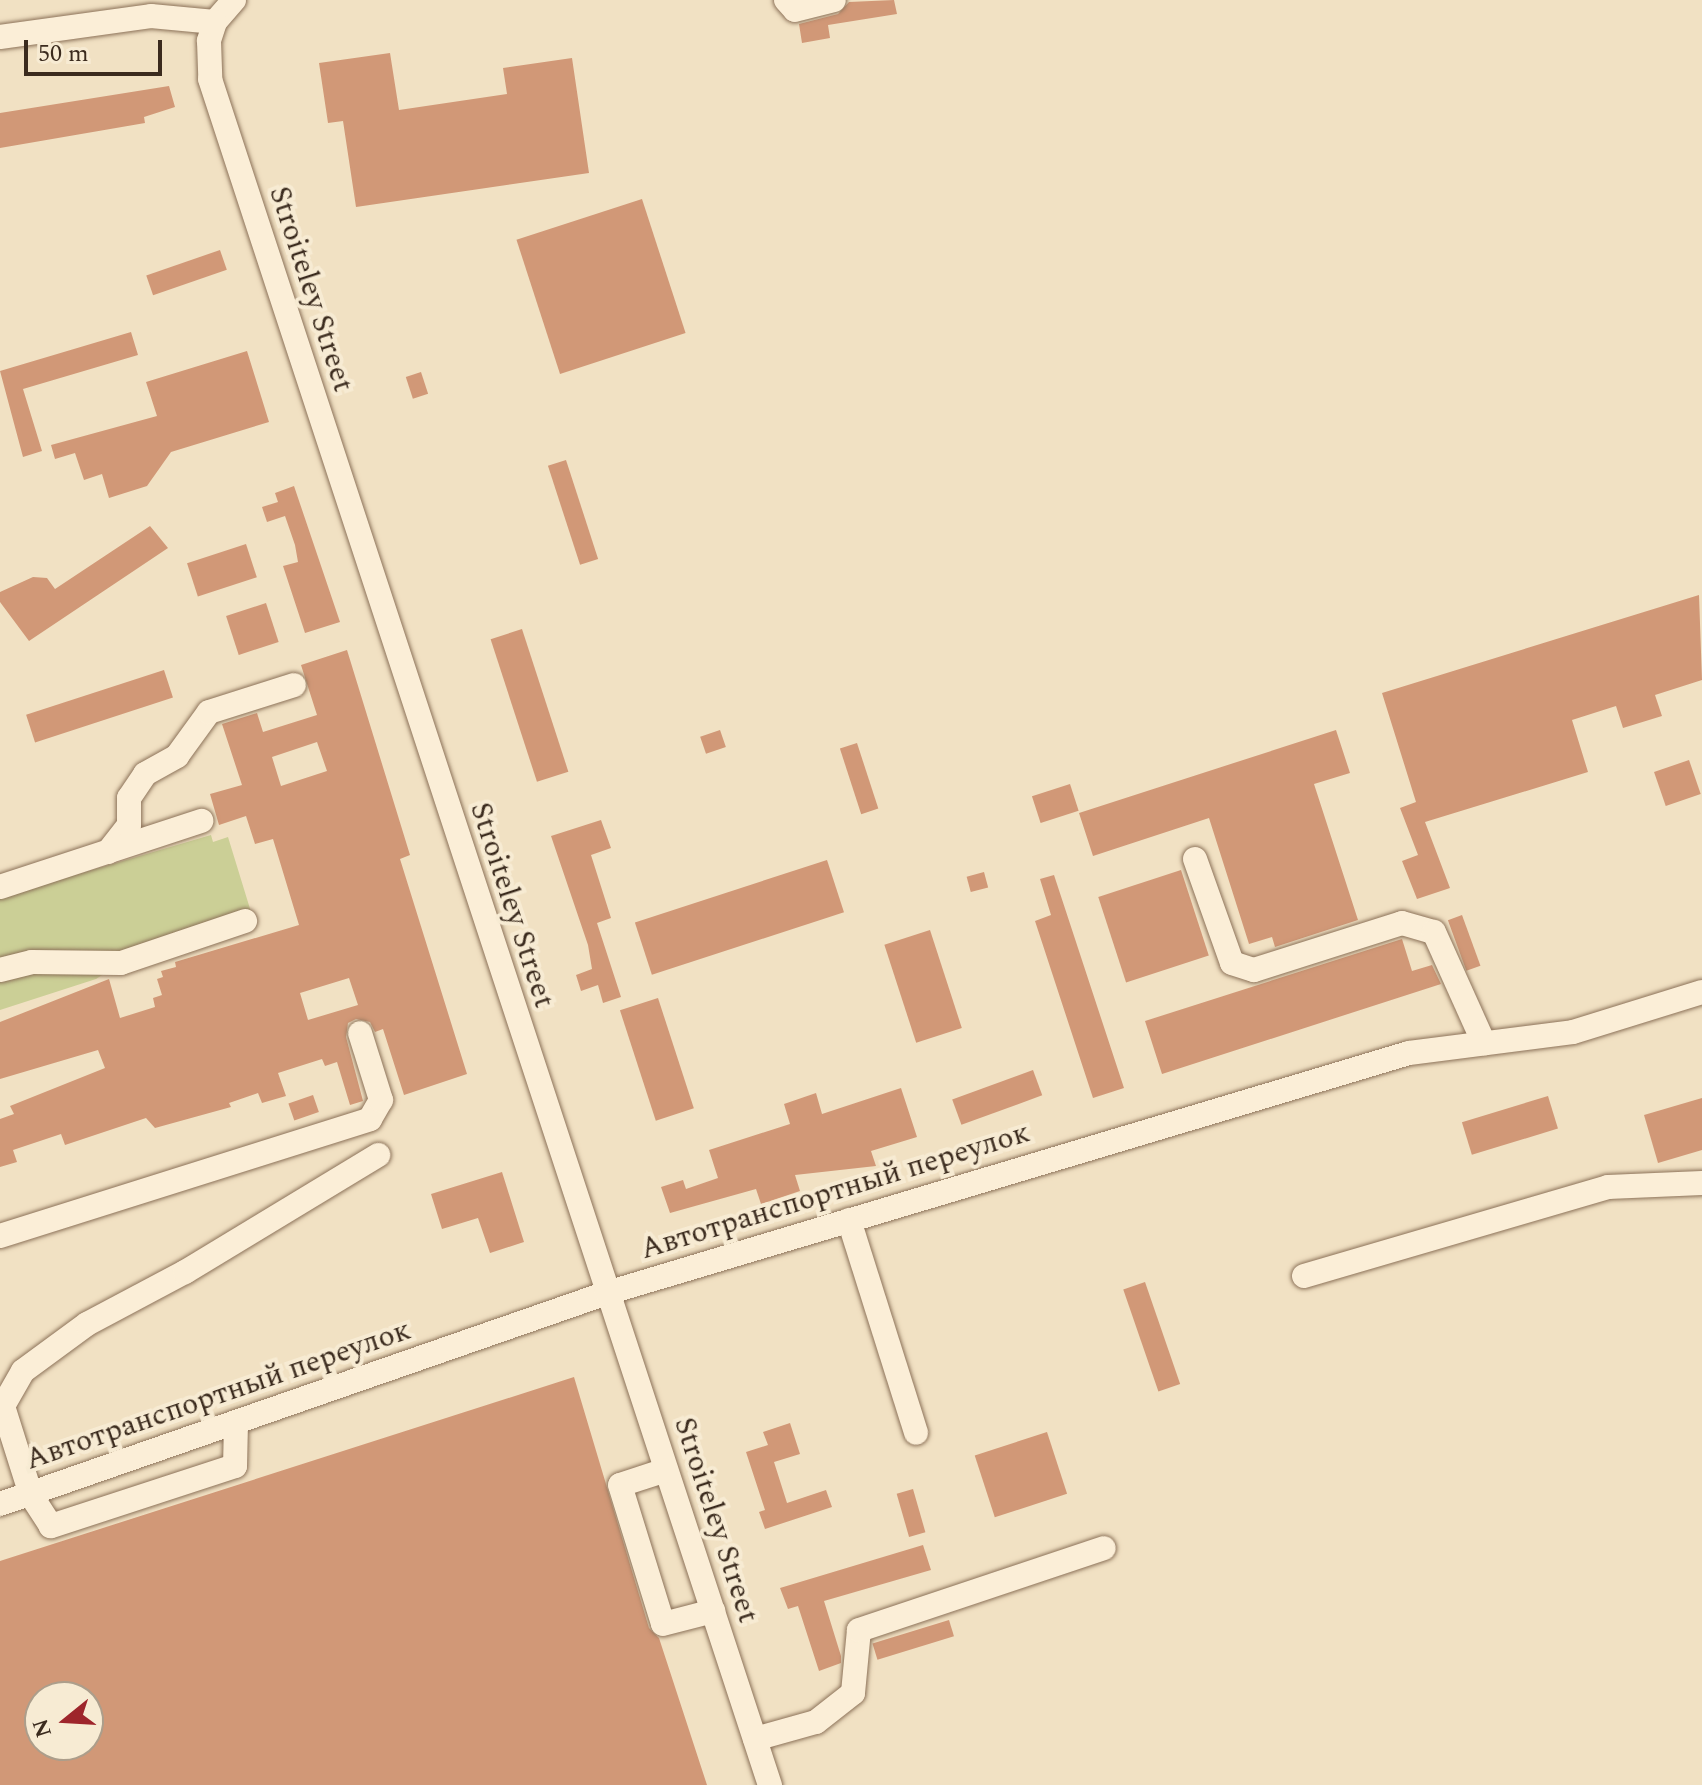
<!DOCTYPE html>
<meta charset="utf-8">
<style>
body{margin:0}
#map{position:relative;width:1702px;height:1785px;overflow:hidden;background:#f1e1c3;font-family:Spectral,serif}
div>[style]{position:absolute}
.green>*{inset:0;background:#cbcf96}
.building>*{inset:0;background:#d19877;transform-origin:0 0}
.roads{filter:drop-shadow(0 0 2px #8c7259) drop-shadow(0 0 2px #8c7259)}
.minor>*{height:24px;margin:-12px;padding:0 12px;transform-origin:12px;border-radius:12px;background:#fbeed7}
span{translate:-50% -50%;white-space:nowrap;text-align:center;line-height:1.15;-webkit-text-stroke:8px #f7ebd3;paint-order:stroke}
.street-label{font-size:30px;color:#3b2b1e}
.north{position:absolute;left:24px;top:1681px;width:80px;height:80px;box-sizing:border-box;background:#f7ebd3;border:2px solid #ac9e8b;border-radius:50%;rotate:252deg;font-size:22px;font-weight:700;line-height:32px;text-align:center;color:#3b2b1e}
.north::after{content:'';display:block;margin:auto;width:28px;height:36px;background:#9e252b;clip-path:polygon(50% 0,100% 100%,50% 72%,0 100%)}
.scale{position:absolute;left:24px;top:40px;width:138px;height:36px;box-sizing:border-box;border:4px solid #3b2b1e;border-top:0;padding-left:10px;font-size:24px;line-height:28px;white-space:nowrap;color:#3b2b1e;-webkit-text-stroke:6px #f7ebd3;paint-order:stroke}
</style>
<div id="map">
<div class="green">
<div style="clip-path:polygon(211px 835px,213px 842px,228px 837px,251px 912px,144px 948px,96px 979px,0 1010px,0 897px)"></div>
</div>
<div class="building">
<div style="clip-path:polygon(894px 0,897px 14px,828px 25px,830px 38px,802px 43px,799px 24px,838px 14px,849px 2px)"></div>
<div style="clip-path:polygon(390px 53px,399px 110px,507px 94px,503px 68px,572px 58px,589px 173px,356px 207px,343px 121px,328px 123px,319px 63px)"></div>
<div style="clip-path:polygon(169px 86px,175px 107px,144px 117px,145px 123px,0 148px,0 113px)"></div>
<div style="left:642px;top:199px;width:141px;height:132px;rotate:72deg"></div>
<div style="left:220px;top:250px;width:21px;height:78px;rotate:71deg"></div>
<div style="clip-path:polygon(131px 332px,138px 355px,23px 389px,42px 451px,23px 457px,0 371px)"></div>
<div style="clip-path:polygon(247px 351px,269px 422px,171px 452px,147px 486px,109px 498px,102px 474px,84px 480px,75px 453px,55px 459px,51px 445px,157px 416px,146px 382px)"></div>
<div style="left:421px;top:372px;width:23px;height:16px;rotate:72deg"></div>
<div style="left:566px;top:460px;width:104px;height:19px;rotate:72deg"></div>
<div style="clip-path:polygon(294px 486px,340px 622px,305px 633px,283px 566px,298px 562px,295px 545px,285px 516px,267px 522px,262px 507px,278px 502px,275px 493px)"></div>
<div style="clip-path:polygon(150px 526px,168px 548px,29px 641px,0 602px,0 592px,33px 577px,47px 578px,55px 589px)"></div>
<div style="left:246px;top:544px;width:35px;height:62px;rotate:72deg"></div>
<div style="clip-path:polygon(1699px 595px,1702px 680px,1655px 695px,1662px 716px,1623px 728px,1616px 706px,1572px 720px,1588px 772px,1425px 822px,1450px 888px,1417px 899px,1402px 861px,1418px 855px,1400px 808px,1416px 802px,1382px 693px)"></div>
<div style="left:266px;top:603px;width:41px;height:42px;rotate:72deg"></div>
<div style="left:522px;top:629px;width:150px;height:33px;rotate:72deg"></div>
<div style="clip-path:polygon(evenodd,347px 650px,410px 855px,400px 859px,467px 1074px,404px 1095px,383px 1029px,375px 1032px,370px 1022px,356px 1019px,348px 1023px,346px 1037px,363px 1101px,350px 1105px,337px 1062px,325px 1066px,322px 1059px,278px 1073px,286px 1096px,262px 1103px,258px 1093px,229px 1103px,231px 1107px,155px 1128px,146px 1118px,65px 1145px,61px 1134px,13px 1150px,17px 1162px,0 1167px,0 1119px,14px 1114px,10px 1106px,105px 1068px,98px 1050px,0 1079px,0 1022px,109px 979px,120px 1018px,155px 1007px,153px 998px,162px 995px,157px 979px,163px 977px,161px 971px,176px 967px,175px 962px,299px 925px,273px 839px,255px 844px,246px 816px,219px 825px,210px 794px,242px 785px,222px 724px,257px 713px,263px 732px,317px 715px,301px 665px,347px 650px,317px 742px,327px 771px,281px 786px,272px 757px,317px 742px,347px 650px,349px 978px,358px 1005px,308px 1020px,300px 993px,349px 978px)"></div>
<div style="left:164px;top:670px;width:29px;height:145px;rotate:72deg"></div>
<div style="left:720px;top:730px;width:18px;height:21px;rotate:71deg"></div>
<div style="clip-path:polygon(1336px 730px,1350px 773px,1314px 784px,1358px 920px,1275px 947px,1272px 937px,1249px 944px,1209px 818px,1093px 856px,1079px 813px)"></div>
<div style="left:857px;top:743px;width:69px;height:18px;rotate:72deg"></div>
<div style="left:1689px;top:760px;width:36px;height:37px;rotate:71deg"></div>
<div style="left:1070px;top:784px;width:28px;height:40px;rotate:72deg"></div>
<div style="clip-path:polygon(601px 820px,611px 848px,591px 855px,611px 918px,597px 923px,621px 997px,603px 1003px,598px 985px,581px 991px,576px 975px,592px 969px,588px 945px,551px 836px)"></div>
<div style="left:827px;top:860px;width:55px;height:202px;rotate:72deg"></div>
<div style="left:1181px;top:870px;width:90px;height:87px;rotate:72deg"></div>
<div style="left:984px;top:872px;width:16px;height:18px;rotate:75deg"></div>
<div style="clip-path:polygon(1054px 875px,1124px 1088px,1093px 1098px,1035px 921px,1051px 915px,1040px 879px)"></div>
<div style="left:1462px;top:915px;width:54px;height:15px;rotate:70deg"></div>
<div style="left:930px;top:930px;width:103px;height:48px;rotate:72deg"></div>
<div style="clip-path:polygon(1402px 939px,1412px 971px,1432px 965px,1441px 984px,1162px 1074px,1145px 1021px)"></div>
<div style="left:658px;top:998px;width:116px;height:40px;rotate:72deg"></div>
<div style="left:1033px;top:1070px;width:27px;height:86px;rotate:70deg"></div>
<div style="clip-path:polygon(901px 1088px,917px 1137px,871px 1151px,876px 1166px,795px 1175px,800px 1191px,761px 1204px,756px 1189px,670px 1213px,661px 1187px,683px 1180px,686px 1189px,718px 1178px,709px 1150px,790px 1124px,784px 1104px,816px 1093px,822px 1114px)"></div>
<div style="left:313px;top:1095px;width:18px;height:26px;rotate:71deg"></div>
<div style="left:1548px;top:1096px;width:34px;height:90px;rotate:73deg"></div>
<div style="clip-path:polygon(1702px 1098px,1702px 1150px,1658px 1163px,1644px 1115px)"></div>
<div style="clip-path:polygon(502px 1172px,524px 1242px,490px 1253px,478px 1218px,442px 1229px,431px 1194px)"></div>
<div style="left:1145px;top:1282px;width:108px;height:23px;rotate:71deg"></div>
<div style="clip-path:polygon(evenodd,574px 1377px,649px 1628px,659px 1638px,707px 1785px,0 1785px,0 1561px,574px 1377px,40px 1697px,88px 1697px,88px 1745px,40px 1745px,40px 1697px)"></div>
<div style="clip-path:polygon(790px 1423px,800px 1454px,774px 1462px,787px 1503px,826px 1490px,832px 1507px,765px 1529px,759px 1512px,765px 1510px,746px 1452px,768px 1445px,763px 1432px)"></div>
<div style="left:1047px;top:1432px;width:65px;height:76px;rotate:72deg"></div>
<div style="left:913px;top:1489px;width:45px;height:17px;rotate:74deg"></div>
<div style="clip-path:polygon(923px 1545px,931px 1570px,824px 1601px,841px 1656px,841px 1663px,819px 1671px,798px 1606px,788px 1609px,780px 1588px)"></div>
<div style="left:949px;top:1620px;width:17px;height:80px;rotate:73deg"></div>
</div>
<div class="roads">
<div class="minor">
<div style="left:234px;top:0;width:29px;rotate:131deg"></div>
<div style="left:215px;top:22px;width:20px;rotate:108deg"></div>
<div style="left:209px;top:41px;width:38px;rotate:88deg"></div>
<div style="left:210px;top:79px;width:1796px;rotate:71.83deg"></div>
<div style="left:786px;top:0;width:13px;rotate:48deg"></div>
<div style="left:795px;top:10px;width:40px;rotate:-14.4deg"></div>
<div style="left:0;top:37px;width:152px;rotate:-7.9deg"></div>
<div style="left:151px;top:16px;width:64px;rotate:5.4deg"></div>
<div style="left:108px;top:852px;width:34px;rotate:-52deg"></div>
<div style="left:129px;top:825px;width:27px;rotate:-90deg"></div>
<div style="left:129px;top:798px;width:29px;rotate:-56deg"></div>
<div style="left:145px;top:774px;width:37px;rotate:-29deg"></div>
<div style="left:177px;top:756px;width:54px;rotate:-54deg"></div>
<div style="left:209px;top:712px;width:89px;rotate:-17.6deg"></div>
<div style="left:1195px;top:859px;width:110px;rotate:70.4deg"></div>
<div style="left:1232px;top:963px;width:23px;rotate:18deg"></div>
<div style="left:1254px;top:970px;width:155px;rotate:-17.6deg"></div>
<div style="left:1402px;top:923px;width:33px;rotate:16deg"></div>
<div style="left:1434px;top:932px;width:122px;rotate:65.8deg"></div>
<div style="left:0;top:887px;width:212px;rotate:-18.2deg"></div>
<div style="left:0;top:970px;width:33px;rotate:-14deg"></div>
<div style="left:32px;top:962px;width:89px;rotate:0.6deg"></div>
<div style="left:121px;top:963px;width:131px;rotate:-18.7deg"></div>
<div style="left:849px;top:1220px;width:223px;rotate:72.5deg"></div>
<div style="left:0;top:1236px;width:388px;rotate:-17.5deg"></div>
<div style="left:370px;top:1119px;width:22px;rotate:-60deg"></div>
<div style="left:381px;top:1100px;width:70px;rotate:-107.4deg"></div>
<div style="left:1304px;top:1276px;width:317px;rotate:-16.3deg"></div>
<div style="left:1608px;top:1187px;width:94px;rotate:-2.4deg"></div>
<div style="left:236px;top:1423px;width:43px;rotate:91.3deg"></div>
<div style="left:235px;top:1466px;width:194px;rotate:161.9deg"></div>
<div style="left:51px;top:1526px;width:37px;rotate:-123deg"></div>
<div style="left:31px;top:1495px;width:93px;rotate:-107.5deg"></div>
<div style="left:3px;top:1406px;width:40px;rotate:-60.3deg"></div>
<div style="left:23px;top:1371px;width:79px;rotate:-36.3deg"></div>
<div style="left:87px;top:1324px;width:111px;rotate:-28deg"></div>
<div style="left:185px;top:1272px;width:226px;rotate:-31.2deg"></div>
<div style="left:666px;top:1470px;width:48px;rotate:161.9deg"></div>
<div style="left:620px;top:1485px;width:145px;rotate:72.8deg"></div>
<div style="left:663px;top:1624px;width:52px;rotate:-14.6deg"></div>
<div style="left:0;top:1504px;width:643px;rotate:-19.17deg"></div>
<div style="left:607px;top:1293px;width:837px;rotate:-16.66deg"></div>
<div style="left:1409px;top:1053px;width:165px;rotate:-7.3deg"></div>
<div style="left:1573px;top:1032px;width:135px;rotate:-17.2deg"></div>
<div style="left:755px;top:1739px;width:63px;rotate:-15.6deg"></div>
<div style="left:816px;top:1722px;width:47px;rotate:-38.1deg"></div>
<div style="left:853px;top:1693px;width:63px;rotate:-84.6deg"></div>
<div style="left:859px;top:1630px;width:258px;rotate:-18.5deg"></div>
</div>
</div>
<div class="street-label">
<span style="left:311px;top:289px;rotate:72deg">Stroiteley Street</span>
<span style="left:512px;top:905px;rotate:72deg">Stroiteley Street</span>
<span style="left:835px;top:1191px;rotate:-17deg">Автотранспортный переулок</span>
<span style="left:218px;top:1395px;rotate:-19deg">Автотранспортный переулок</span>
<span style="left:716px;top:1520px;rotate:72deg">Stroiteley Street</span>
</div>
<div class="north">N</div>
<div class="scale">50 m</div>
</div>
